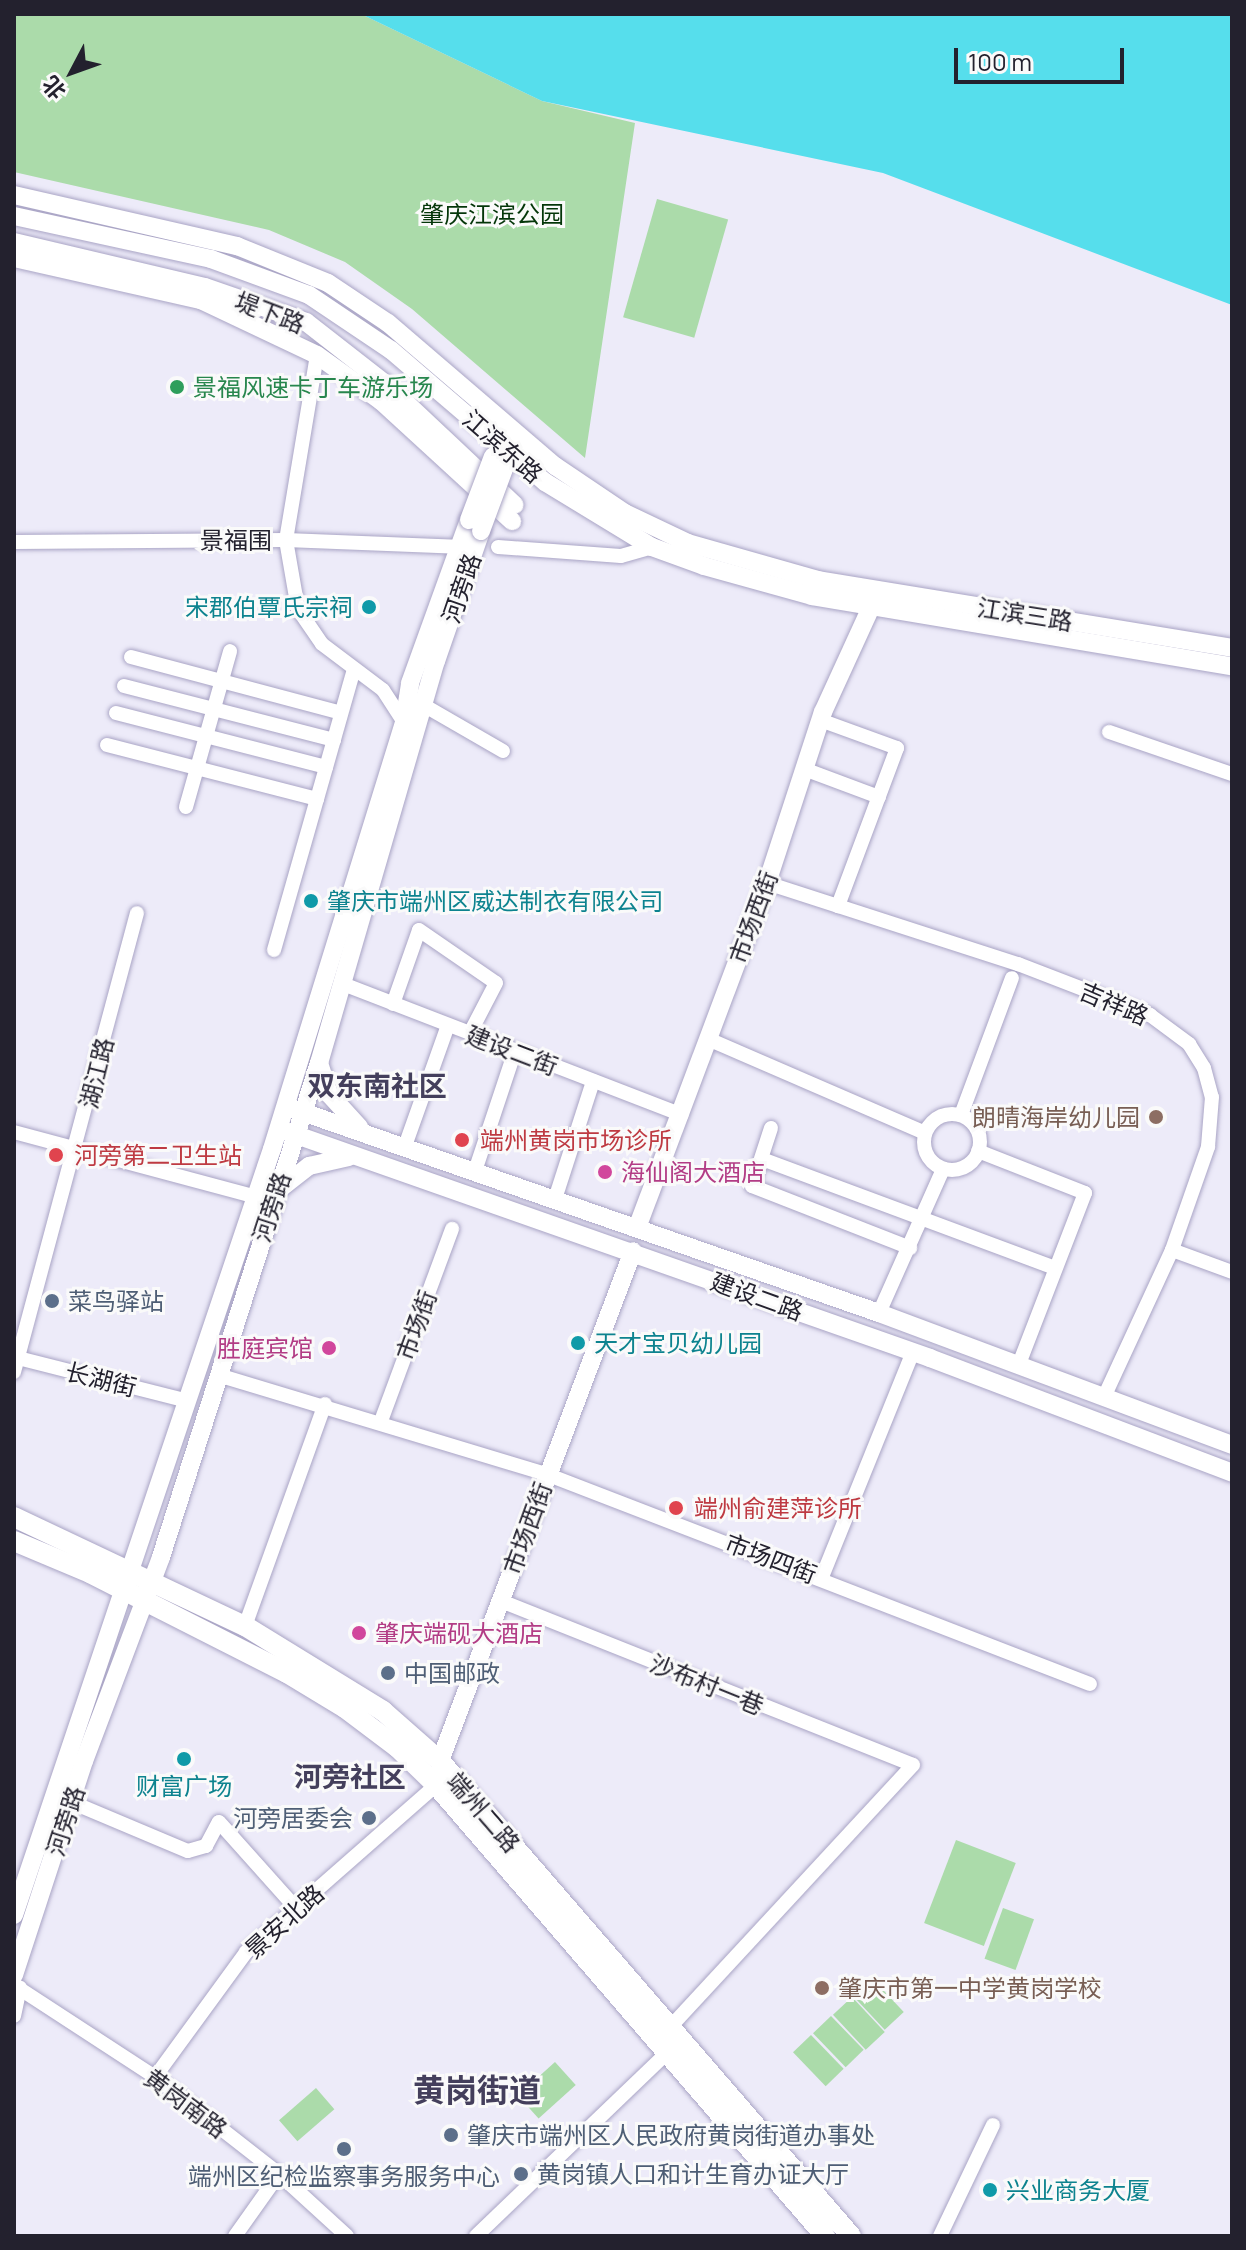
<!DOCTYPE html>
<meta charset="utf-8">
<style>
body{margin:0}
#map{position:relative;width:1246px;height:2250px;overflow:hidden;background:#edebf9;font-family:Manrope,"Noto Sans SC",sans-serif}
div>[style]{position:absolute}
.green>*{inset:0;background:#abdbaa;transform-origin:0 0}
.water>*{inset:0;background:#56deec}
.roads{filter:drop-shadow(0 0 2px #a9a4c5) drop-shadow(0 0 2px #a9a4c5)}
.street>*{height:14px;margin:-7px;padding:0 7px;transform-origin:7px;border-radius:7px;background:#fff}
.street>.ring{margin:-7px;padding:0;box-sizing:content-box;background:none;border:14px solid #fff;border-radius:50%}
.secondary>*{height:18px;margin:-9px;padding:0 9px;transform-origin:9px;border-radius:9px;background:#fff}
.primary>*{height:20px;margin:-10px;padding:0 10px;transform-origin:10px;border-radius:10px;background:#fff}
.bridges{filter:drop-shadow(0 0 2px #a9a4c5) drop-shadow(0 0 2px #a9a4c5)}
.secondary-bridge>*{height:18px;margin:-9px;padding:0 9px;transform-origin:9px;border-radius:9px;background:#fff}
.dots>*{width:22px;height:22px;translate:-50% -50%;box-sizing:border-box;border:4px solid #fafafa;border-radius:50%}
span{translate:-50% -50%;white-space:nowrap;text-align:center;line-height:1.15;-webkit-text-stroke:6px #fafafa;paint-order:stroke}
.park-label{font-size:24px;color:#043609}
.street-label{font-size:24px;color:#23212e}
.leisure-label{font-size:24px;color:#27864d}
.left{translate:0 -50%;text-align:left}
.culture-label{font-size:24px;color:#0d838f}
.right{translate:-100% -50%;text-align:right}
.education-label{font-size:24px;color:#785e54}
.health-label{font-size:24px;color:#be3a42}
.hotel-label{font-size:24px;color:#b23c85}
.service-label{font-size:24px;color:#4e5e75}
.quarter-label{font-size:28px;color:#443f5c;font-weight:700}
.district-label{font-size:32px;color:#443f5c;font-weight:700}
.frame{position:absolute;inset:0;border:16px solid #23212e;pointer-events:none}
.north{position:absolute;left:32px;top:32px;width:80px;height:80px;-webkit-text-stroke:6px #fafafa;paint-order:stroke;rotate:229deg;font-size:22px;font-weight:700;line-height:32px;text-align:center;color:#23212e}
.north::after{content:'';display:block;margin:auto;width:28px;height:36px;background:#23212e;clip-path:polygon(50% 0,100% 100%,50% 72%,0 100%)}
.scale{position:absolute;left:954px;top:48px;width:170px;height:36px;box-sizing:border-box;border:4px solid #23212e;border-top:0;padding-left:10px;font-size:24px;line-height:28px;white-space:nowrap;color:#23212e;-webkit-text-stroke:6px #fafafa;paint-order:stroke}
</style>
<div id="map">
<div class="green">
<div style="clip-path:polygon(14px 14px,361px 14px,542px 101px,635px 123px,585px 458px,412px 309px,345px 262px,269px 230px,14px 172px)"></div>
<div style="left:657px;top:199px;width:74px;height:123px;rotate:16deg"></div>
<div style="left:956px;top:1840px;width:64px;height:89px;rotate:21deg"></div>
<div style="left:1003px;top:1908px;width:33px;height:54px;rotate:20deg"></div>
<div style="left:871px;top:1977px;width:48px;height:26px;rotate:47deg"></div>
<div style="left:852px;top:1997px;width:48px;height:26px;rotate:47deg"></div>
<div style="left:831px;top:2016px;width:47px;height:25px;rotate:46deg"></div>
<div style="left:811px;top:2035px;width:47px;height:25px;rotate:46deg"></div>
<div style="left:555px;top:2062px;width:31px;height:50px;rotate:48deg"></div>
<div style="left:316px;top:2088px;width:28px;height:49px;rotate:49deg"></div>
</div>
<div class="water">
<div style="clip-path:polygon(361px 14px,1232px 14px,1232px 305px,883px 173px,542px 101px)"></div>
</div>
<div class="roads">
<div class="street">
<div style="left:317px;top:355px;width:188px;rotate:99.5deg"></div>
<div style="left:286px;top:540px;width:70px;rotate:80.1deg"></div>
<div style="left:298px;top:609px;width:42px;rotate:55.6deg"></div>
<div style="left:322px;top:644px;width:76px;rotate:37deg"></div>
<div style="left:383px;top:690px;width:38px;rotate:57deg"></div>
<div style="left:14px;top:542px;width:272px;rotate:-0.4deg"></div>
<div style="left:286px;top:540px;width:171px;rotate:2.3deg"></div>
<div style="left:498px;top:547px;width:123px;rotate:4.2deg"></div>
<div style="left:621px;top:556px;width:32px;rotate:-16deg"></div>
<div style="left:131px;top:657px;width:217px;rotate:14.9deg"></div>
<div style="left:124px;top:686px;width:217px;rotate:14.4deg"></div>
<div style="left:425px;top:706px;width:90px;rotate:30deg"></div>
<div style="left:116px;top:713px;width:217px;rotate:14.4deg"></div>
<div style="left:820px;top:720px;width:82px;rotate:20deg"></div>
<div style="left:897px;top:748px;width:169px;rotate:110.5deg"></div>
<div style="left:1109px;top:732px;width:130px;rotate:18.9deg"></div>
<div style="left:107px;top:745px;width:217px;rotate:14.4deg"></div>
<div style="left:804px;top:769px;width:80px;rotate:20.5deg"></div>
<div style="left:186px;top:807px;width:162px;rotate:-74.2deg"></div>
<div style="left:767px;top:883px;width:264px;rotate:17.9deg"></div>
<div style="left:1018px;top:964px;width:142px;rotate:21.1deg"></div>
<div style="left:1150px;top:1015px;width:49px;rotate:36.6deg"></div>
<div style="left:1189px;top:1044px;width:28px;rotate:58deg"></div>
<div style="left:1204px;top:1068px;width:30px;rotate:75deg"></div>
<div style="left:1212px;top:1097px;width:50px;rotate:94.6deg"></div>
<div style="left:1208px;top:1147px;width:109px;rotate:109.3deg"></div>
<div style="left:1172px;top:1250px;width:160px;rotate:114.8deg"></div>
<div style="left:274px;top:950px;width:291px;rotate:-74.1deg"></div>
<div style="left:343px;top:984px;width:363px;rotate:21.1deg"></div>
<div style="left:393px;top:1004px;width:78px;rotate:-70.6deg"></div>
<div style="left:419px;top:930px;width:93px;rotate:34.5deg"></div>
<div style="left:496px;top:983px;width:56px;rotate:117.5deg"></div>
<div style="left:708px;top:1039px;width:236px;rotate:23.4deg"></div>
<div class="ring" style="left:924px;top:1114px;width:42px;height:42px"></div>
<div style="left:961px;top:1115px;width:146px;rotate:-69.6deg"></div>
<div style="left:771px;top:1128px;width:61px;rotate:108.1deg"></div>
<div style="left:752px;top:1186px;width:170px;rotate:21.4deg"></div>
<div style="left:14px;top:1132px;width:251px;rotate:15deg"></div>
<div style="left:405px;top:1146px;width:128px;rotate:-70.4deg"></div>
<div style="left:978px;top:1151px;width:115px;rotate:21.4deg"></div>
<div style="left:1085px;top:1193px;width:183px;rotate:111.1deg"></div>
<div style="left:762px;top:1159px;width:313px;rotate:20.4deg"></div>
<div style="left:475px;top:1171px;width:126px;rotate:-71.6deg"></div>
<div style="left:555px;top:1199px;width:124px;rotate:-72.1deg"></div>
<div style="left:1172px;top:1250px;width:64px;rotate:20.1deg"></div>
<div style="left:879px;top:1313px;width:158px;rotate:-66deg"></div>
<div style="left:14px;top:1357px;width:179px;rotate:14.2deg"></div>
<div style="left:14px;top:1372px;width:475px;rotate:-75deg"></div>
<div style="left:218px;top:1375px;width:343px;rotate:16.8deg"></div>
<div style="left:546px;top:1474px;width:583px;rotate:21.11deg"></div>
<div style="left:381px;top:1421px;width:205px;rotate:-69.7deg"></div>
<div style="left:822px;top:1577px;width:243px;rotate:-68deg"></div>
<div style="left:501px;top:1601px;width:443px;rotate:21.7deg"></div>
<div style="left:913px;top:1765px;width:357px;rotate:132.8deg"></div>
<div style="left:245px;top:1626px;width:236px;rotate:-70.2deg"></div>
<div style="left:64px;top:1799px;width:134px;rotate:22.8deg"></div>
<div style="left:188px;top:1851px;width:19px;rotate:-16deg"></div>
<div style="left:206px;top:1846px;width:27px;rotate:-62deg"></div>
<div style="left:219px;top:1822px;width:115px;rotate:48.2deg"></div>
<div style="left:14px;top:1985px;width:168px;rotate:33.1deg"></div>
<div style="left:155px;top:2077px;width:157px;rotate:38deg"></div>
<div style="left:279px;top:2174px;width:92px;rotate:42.4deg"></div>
<div style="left:14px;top:2016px;width:29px;rotate:-78deg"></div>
<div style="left:155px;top:2077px;width:155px;rotate:-53.9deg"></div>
<div style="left:246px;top:1952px;width:253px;rotate:-41.3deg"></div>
<div style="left:235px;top:2236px;width:76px;rotate:-54.6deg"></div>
<div style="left:476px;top:2236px;width:265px;rotate:-43.8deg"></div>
<div style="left:940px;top:2236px;width:123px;rotate:-64.5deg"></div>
</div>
<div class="secondary">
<div style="left:14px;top:195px;width:229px;rotate:12.9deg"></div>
<div style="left:237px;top:246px;width:98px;rotate:22.1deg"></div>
<div style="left:328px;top:283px;width:72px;rotate:33.7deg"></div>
<div style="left:388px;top:323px;width:220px;rotate:40.6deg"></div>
<div style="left:555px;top:466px;width:84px;rotate:33.9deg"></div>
<div style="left:625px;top:513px;width:70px;rotate:25.5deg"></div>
<div style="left:688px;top:543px;width:135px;rotate:15.9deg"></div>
<div style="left:818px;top:580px;width:420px;rotate:9.3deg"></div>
<div style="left:14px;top:216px;width:202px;rotate:12.3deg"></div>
<div style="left:211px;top:259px;width:104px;rotate:20.2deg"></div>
<div style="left:309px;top:295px;width:99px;rotate:33.9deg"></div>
<div style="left:391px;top:350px;width:203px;rotate:40.6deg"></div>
<div style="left:545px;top:482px;width:125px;rotate:31.3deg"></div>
<div style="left:652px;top:547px;width:55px;rotate:20.1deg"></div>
<div style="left:704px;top:566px;width:112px;rotate:15.5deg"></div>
<div style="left:812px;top:596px;width:426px;rotate:9.5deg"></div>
<div style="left:14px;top:242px;width:196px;rotate:13.3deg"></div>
<div style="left:205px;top:287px;width:107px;rotate:19.1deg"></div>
<div style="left:306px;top:322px;width:103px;rotate:37.9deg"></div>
<div style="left:387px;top:385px;width:175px;rotate:43.2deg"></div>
<div style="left:14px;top:258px;width:192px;rotate:12.7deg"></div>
<div style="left:201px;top:300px;width:128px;rotate:25.4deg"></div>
<div style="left:317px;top:355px;width:79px;rotate:35.7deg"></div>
<div style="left:381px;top:401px;width:178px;rotate:42.5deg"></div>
<div style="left:319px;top:1063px;width:33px;rotate:72deg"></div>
<div style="left:329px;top:1094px;width:45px;rotate:47.7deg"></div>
<div style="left:291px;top:1108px;width:623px;rotate:19.22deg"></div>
<div style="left:879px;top:1313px;width:377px;rotate:20.5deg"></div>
<div style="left:285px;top:1131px;width:684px;rotate:19.39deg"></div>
<div style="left:930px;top:1358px;width:323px;rotate:20.8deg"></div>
<div style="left:277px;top:1191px;width:41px;rotate:-38deg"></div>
<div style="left:309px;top:1166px;width:41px;rotate:-12.7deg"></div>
<div style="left:637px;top:1228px;width:369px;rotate:-69.4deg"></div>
<div style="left:767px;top:883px;width:180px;rotate:-71.9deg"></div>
<div style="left:823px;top:712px;width:115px;rotate:-65.4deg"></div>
<div style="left:440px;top:1761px;width:545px;rotate:-69.27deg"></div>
<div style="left:14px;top:1915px;width:808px;rotate:-71.39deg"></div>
<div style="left:272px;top:1149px;width:447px;rotate:-72.8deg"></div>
<div style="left:404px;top:722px;width:39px;rotate:-81deg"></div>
<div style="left:410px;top:683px;width:173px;rotate:-70.1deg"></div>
<div style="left:14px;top:1975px;width:225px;rotate:-71.9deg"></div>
<div style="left:84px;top:1761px;width:218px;rotate:-69.3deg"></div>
<div style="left:161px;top:1557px;width:519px;rotate:-72.26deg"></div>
<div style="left:319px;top:1063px;width:419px;rotate:-73.8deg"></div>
<div style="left:436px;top:661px;width:138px;rotate:-70.9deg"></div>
</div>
<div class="primary">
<div style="left:14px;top:1517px;width:255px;rotate:25.3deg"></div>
<div style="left:245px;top:1626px;width:162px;rotate:31.6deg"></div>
<div style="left:383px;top:1711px;width:76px;rotate:41.3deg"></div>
<div style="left:440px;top:1761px;width:628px;rotate:49.13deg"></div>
<div style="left:14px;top:1541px;width:82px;rotate:22.8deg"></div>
<div style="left:90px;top:1573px;width:221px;rotate:26.9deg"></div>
<div style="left:287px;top:1673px;width:68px;rotate:31.1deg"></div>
<div style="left:345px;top:1708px;width:66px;rotate:37deg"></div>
<div style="left:398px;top:1748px;width:53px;rotate:44.2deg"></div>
<div style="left:436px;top:1785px;width:596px;rotate:49.22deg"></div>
</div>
</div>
<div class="bridges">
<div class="secondary-bridge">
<div style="left:469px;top:520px;width:68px;rotate:-69.4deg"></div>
<div style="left:481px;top:531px;width:69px;rotate:-69.7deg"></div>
</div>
</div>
<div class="dots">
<div style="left:177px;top:387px;background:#2e9e5b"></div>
<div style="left:369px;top:607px;background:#0f9aa8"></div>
<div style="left:311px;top:901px;background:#0f9aa8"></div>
<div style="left:1156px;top:1117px;background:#8d6e63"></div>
<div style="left:462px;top:1140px;background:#e0444e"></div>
<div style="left:56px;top:1155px;background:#e0444e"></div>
<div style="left:605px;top:1172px;background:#d1479c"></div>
<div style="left:52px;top:1301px;background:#5c6f8a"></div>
<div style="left:578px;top:1343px;background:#0f9aa8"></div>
<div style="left:329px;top:1348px;background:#d1479c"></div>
<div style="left:676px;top:1508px;background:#e0444e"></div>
<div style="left:359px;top:1633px;background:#d1479c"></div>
<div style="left:388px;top:1673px;background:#5c6f8a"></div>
<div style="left:184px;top:1759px;background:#0f9aa8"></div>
<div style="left:369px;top:1818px;background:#5c6f8a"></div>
<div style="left:822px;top:1988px;background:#8d6e63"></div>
<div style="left:451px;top:2135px;background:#5c6f8a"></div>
<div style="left:344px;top:2149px;background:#5c6f8a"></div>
<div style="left:521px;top:2174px;background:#5c6f8a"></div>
<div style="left:990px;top:2190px;background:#0f9aa8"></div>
</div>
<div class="park-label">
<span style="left:492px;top:214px">肇庆江滨公园</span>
</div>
<div class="street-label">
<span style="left:270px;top:312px;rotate:21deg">堤下路</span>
<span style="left:503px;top:446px;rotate:41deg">江滨东路</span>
<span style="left:236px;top:540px">景福围</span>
<span style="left:461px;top:588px;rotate:-71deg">河旁路</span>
<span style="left:1025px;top:614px;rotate:9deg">江滨三路</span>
<span style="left:753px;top:917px;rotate:-70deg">市场西街</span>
<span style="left:1114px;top:1003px;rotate:23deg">吉祥路</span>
<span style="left:512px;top:1050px;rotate:21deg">建设二街</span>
<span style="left:96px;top:1073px;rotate:-76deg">湖江路</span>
<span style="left:271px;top:1207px;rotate:-72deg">河旁路</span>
<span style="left:757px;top:1296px;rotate:20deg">建设二路</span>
<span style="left:416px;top:1325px;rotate:-70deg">市场街</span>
<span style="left:101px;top:1379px;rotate:14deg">长湖街</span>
<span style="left:527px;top:1528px;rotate:-70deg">市场西街</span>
<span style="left:771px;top:1558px;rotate:21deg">市场四街</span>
<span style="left:707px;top:1684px;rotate:22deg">沙布村一巷</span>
<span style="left:484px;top:1812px;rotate:49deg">端州二路</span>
<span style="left:65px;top:1821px;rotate:-72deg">河旁路</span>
<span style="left:284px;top:1921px;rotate:-42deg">景安北路</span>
<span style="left:186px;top:2103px;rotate:37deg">黄岗南路</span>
</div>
<div class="leisure-label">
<span class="left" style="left:193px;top:387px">景福风速卡丁车游乐场</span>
</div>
<div class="culture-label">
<span class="right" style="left:353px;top:607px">宋郡伯覃氏宗祠</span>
<span class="left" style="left:327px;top:901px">肇庆市端州区威达制衣有限公司</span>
<span class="left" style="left:594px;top:1343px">天才宝贝幼儿园</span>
<span style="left:184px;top:1786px">财富广场</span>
<span class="left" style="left:1006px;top:2190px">兴业商务大厦</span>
</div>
<div class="education-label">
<span class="right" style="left:1140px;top:1117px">朗晴海岸幼儿园</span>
<span class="left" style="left:838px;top:1988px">肇庆市第一中学黄岗学校</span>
</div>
<div class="health-label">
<span class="left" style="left:480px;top:1140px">端州黄岗市场诊所</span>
<span class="left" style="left:74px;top:1155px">河旁第二卫生站</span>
<span class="left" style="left:694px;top:1508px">端州俞建萍诊所</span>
</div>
<div class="hotel-label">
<span class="left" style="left:621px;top:1172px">海仙阁大酒店</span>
<span class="right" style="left:313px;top:1348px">胜庭宾馆</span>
<span class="left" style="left:375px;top:1633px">肇庆端砚大酒店</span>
</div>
<div class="service-label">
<span class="left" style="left:68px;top:1301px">菜鸟驿站</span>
<span class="left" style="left:404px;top:1673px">中国邮政</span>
<span class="right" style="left:353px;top:1818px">河旁居委会</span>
<span class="left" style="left:467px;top:2135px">肇庆市端州区人民政府黄岗街道办事处</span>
<span class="left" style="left:537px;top:2174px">黄岗镇人口和计生育办证大厅</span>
<span style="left:344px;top:2176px">端州区纪检监察事务服务中心</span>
</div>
<div class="quarter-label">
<span style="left:377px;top:1085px">双东南社区</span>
<span style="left:350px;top:1776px">河旁社区</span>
</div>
<div class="district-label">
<span style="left:477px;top:2090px">黄岗街道</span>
</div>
<div class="frame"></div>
<div class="north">北</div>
<div class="scale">100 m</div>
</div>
